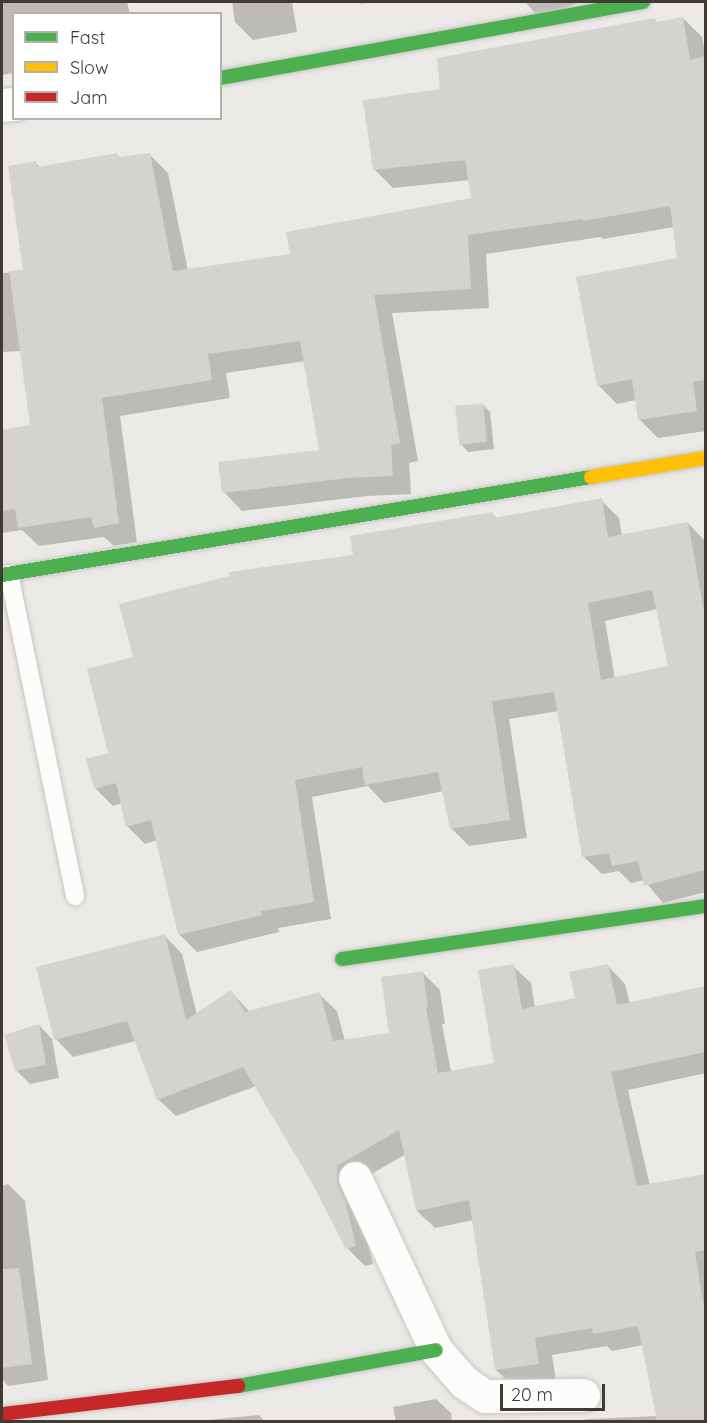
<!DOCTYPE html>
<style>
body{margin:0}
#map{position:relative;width:707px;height:1423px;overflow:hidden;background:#eceae7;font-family:Quicksand,sans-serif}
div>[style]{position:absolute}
.shadow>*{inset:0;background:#0003}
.building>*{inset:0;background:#d5d3cf;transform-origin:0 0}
.roads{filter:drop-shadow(0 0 2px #c8c6c3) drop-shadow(0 0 2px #c8c6c3)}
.lane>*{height:18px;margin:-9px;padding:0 9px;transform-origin:9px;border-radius:9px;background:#fcfcfb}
.street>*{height:33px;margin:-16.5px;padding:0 16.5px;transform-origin:16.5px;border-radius:16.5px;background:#fcfcfb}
.fast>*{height:14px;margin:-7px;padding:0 7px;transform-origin:7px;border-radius:7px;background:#4caf50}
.slow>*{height:14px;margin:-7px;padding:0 7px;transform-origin:7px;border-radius:7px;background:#ffc107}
.jam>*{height:14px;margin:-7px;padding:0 7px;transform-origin:7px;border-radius:7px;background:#c62828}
span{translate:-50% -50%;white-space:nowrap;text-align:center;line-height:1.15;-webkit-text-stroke:5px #fff;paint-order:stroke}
.frame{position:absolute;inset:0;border:3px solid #413b34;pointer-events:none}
.legend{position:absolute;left:12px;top:12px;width:210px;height:108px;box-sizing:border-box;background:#fff;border:2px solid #b3b1ae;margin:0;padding:8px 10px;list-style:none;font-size:18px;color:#413b34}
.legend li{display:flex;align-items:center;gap:12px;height:30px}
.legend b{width:30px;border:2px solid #b3b1ae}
.scale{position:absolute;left:500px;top:1384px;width:105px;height:27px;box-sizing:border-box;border:3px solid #413b34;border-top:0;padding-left:8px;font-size:18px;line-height:21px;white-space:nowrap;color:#413b34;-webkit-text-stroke:4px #fff;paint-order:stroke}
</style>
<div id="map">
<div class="shadow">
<div style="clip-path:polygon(2px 2px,127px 2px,130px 14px,14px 14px,14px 73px,2px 75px)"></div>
<div style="clip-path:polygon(232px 2px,292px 2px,297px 32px,253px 40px,235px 22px)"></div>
<div style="clip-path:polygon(359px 2px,374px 2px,361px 4px)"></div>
<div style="clip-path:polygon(525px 2px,580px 2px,540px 18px)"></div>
<div style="clip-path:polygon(683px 18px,702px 37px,706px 58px,706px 431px,658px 438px,639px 419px,636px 400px,617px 404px,598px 385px,678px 259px,674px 227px,603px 239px,601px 237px,486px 254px,489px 308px,392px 313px,418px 461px,409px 463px,411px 494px,367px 496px,242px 511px,224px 492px,321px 451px,305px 361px,226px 373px,230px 398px,120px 416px,137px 542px,114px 546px,104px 537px,39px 546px,22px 530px,2px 533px,2px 431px,32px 426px,21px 351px,2px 352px,2px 273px,25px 272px,36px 163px,40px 168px,117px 154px,121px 159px,149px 154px,168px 173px,188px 271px,292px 256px,472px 199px,470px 180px,393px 188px,374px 169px,441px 90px,655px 20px,657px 23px)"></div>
<div style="clip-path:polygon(483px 405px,490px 412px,494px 449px,468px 452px,461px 444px)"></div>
<div style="clip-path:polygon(evenodd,601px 500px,619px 518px,622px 536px,688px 523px,705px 541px,706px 892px,663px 903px,644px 880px,631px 883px,619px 871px,602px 874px,584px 857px,559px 711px,509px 719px,527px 838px,469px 846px,451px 828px,444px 791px,384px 803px,368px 786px,312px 797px,331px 919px,278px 928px,279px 932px,197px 952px,179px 934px,157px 840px,145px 844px,127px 826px,122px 803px,113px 806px,95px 788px,110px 755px,135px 658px,355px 557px,492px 514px,497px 519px,601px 500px,657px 609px,670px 667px,615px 679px,605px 621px,657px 609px)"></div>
<div style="clip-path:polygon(165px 936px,182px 954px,197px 1015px,231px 992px,250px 1012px,319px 994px,337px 1011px,345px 1041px,391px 1034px,422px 972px,440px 990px,445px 1024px,442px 1024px,451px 1072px,496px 1064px,513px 966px,531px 983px,535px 1008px,576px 999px,608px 966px,625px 984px,630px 1004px,706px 987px,706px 1073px,628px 1090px,650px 1186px,706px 1175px,706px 1386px,667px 1394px,643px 1345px,612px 1351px,607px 1346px,552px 1355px,556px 1381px,514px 1387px,496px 1370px,474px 1220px,435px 1228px,417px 1211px,406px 1154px,354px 1184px,373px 1264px,365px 1266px,348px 1249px,313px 1182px,256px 1086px,176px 1116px,158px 1099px,136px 1041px,73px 1057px,56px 1039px)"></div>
<div style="clip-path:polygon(39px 1025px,52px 1039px,59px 1078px,30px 1084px,16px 1070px)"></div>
<div style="clip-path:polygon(8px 1184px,25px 1201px,48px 1380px,8px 1386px,2px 1379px,2px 1186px)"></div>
<div style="clip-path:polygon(436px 1399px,451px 1413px,452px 1422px,396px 1422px,393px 1407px)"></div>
<div style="clip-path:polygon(706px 1414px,706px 1422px,574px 1422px,588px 1419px)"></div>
<div style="clip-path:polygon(259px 1415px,265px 1422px,188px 1422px)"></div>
</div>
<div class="building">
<div style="clip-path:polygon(683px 17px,690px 60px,705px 56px,705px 380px,693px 382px,697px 411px,638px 420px,632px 379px,597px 386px,576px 277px,677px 258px,670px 206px,583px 221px,583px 219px,468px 235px,471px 289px,374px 295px,400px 443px,391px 445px,393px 476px,347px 478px,222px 493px,218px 462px,319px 450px,300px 341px,208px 354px,212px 380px,102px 398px,119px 523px,94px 528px,91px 517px,18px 528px,15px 509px,2px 511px,2px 430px,30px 425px,9px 271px,23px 270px,8px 166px,36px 161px,37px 167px,117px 153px,119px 157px,150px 153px,173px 271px,290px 254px,286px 232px,471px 198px,465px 160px,373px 170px,363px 100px,440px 89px,437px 58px,649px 19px,655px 18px,656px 22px)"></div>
<div style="left:483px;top:403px;width:39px;height:28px;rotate:84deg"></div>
<div style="clip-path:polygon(evenodd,602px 498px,608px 537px,688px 522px,705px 617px,705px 870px,644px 886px,638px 861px,612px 866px,609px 853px,582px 857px,554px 692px,492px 701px,510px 820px,450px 829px,438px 772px,365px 785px,362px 767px,295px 780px,314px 902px,261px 911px,262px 915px,178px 935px,151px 820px,126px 827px,116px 783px,94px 789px,86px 759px,108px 753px,87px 669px,133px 657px,119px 604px,229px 576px,229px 572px,353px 555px,350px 536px,493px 512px,494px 518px,602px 498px,652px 590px,668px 666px,601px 680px,588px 603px,652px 590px)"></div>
<div style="clip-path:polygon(165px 934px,186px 1020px,231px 990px,245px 1012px,320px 992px,333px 1041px,389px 1033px,381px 977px,423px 971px,428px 1007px,426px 1007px,438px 1073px,494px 1063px,478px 970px,514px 964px,522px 1009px,575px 998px,569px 972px,608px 964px,617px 1005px,705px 986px,705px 1052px,611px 1072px,637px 1186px,705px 1174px,705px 1250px,695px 1252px,705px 1314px,705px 1422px,657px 1422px,638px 1326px,593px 1334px,592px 1328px,535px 1338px,539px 1364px,495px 1370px,469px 1200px,416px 1211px,399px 1130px,337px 1166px,338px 1185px,346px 1203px,356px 1246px,346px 1249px,312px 1183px,243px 1067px,157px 1100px,127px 1021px,54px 1040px,36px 967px)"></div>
<div style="clip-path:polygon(39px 1024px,46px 1065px,15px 1071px,4px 1035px)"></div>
<div style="clip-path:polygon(19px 1268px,32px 1364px,2px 1368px,2px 1269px)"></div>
</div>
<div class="roads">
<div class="lane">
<div style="left:9px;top:574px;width:329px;rotate:78.4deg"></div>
</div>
<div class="street">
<div style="left:2px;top:105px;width:12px;rotate:-5deg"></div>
<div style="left:355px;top:1178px;width:190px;rotate:64.8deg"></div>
<div style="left:436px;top:1350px;width:43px;rotate:48.8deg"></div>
<div style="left:464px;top:1382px;width:25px;rotate:34deg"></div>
<div style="left:485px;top:1396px;width:98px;rotate:-0.6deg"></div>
</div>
<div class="fast">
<div style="left:220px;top:78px;width:430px;rotate:-10.2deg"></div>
<div style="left:2px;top:575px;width:597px;rotate:-9.45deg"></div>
<div style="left:342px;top:959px;width:368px;rotate:-8.3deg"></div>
<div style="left:238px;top:1386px;width:201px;rotate:-10.3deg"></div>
</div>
<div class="slow">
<div style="left:591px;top:477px;width:117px;rotate:-9.4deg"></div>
</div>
<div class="jam">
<div style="left:2px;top:1414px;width:238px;rotate:-6.8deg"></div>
</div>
</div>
<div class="frame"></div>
<ul class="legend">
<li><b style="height:8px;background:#4caf50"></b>Fast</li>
<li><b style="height:8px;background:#ffc107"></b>Slow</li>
<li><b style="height:8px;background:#c62828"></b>Jam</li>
</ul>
<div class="scale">20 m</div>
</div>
